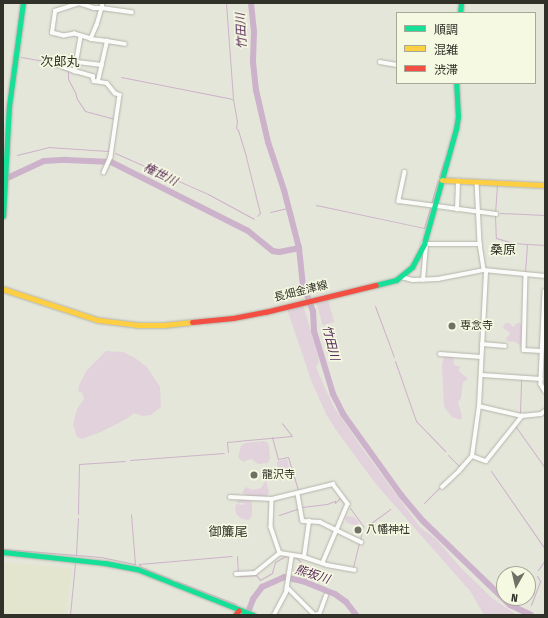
<!DOCTYPE html>
<meta charset="utf-8">
<style>
body{margin:0}
#map{position:relative;width:548px;height:618px;overflow:hidden;background:#e5e6da;font-family:"Fira Sans Condensed","Noto Sans JP",sans-serif}
div>[style]{position:absolute}
.built>*{inset:0;background:#e3e5cf}
.green>*{inset:0;background:#e1d2dc;transform-origin:0 0}
.stream>*{height:1px;margin:-0.5px;padding:0 0.5px;transform-origin:0.5px;border-radius:0.5px;background:#ccb2ca}
.river>*{height:6px;margin:-3px;padding:0 3px;transform-origin:3px;border-radius:3px;background:#ccb2ca}
.roads{filter:drop-shadow(0 0 1px #b4b4ab) drop-shadow(0 0 1px #b4b4ab)}
.street>*{height:3.5px;margin:-1.75px;padding:0 1.75px;transform-origin:1.75px;border-radius:1.75px;background:#fbfbf9}
.fast>*{height:5px;margin:-2.5px;padding:0 2.5px;transform-origin:2.5px;border-radius:2.5px;background:#16e098}
.slow>*{height:5px;margin:-2.5px;padding:0 2.5px;transform-origin:2.5px;border-radius:2.5px;background:#ffcf43}
.jam>*{height:5px;margin:-2.5px;padding:0 2.5px;transform-origin:2.5px;border-radius:2.5px;background:#f24e42}
.dots>*{width:11px;height:11px;translate:-50% -50%;box-sizing:border-box;border:2px solid #f6f9e2;border-radius:50%}
span{translate:-50% -50%;white-space:nowrap;text-align:center;line-height:1.15;-webkit-text-stroke:3px #f6f9e2;paint-order:stroke}
.street-label{font-size:11px;color:#303128}
.poi-label{font-size:11px;color:#303128}
.left{translate:0 -50%;text-align:left}
.water-label{font-size:12px;color:#552758;font-style:italic}
.quarter-label{font-size:13px;color:#303128}
.frame{position:absolute;inset:0;border:4px solid #303128;pointer-events:none}
.legend{position:absolute;left:396px;top:12px;width:140px;height:72px;box-sizing:border-box;background:#f6f9e2;border:1px solid #a7a998;margin:0;padding:5px 7px;list-style:none;font-size:12px;color:#303128}
.legend li{display:flex;align-items:center;gap:8px;height:20px}
.legend b{width:20px;border:1px solid #a7a998}
.north{position:absolute;left:496px;top:566px;width:40px;height:40px;box-sizing:border-box;background:#f6f9e2;border:1px solid #a7a998;border-radius:50%;rotate:188deg;font-size:11px;font-weight:700;line-height:16px;text-align:center;color:#303128}
.north::after{content:'';display:block;margin:auto;width:14px;height:18px;background:#6f7066;clip-path:polygon(50% 0,100% 100%,50% 72%,0 100%)}
</style>
<div id="map">
<div class="built">
<div style="clip-path:polygon(3px 562px,72px 568px,66px 615px,3px 615px)"></div>
</div>
<div class="green">
<div style="left:328px;top:299px;width:24px;height:12px;rotate:75deg"></div>
<div style="clip-path:polygon(303px 305px,317px 351px,319px 362px,316px 367px,324px 386px,334px 407px,362px 448px,420px 527px,436px 539px,462px 569px,493px 599px,517px 615px,484px 615px,470px 591px,375px 483px,336px 430px,326px 414px,311px 380px,287px 309px)"></div>
<div style="clip-path:polygon(505px 323px,509px 323px,513px 327px,517px 323px,521px 323px,523px 328px,521px 346px,515px 342px,507px 341px,506px 338px,510px 334px,509px 332px,503px 328px)"></div>
<div style="clip-path:polygon(106px 351px,123px 352px,135px 358px,147px 367px,160px 387px,161px 407px,151px 415px,143px 416px,134px 413px,128px 418px,103px 431px,82px 439px,77px 437px,73px 424px,77px 409px,84px 399px,82px 393px,78px 391px,79px 385px,87px 370px)"></div>
<div style="clip-path:polygon(444px 356px,453px 356px,454px 365px,461px 367px,458px 370px,467px 378px,467px 380px,463px 382px,461px 398px,458px 402px,462px 416px,461px 420px,452px 417px,446px 410px,444px 406px,442px 365px)"></div>
<div style="clip-path:polygon(264px 441px,268px 443px,269px 447px,270px 458px,268px 463px,258px 464px,251px 459px,243px 462px,238px 457px,241px 446px,245px 443px)"></div>
<div style="left:287px;top:459px;width:11px;height:11px;rotate:75deg"></div>
<div style="clip-path:polygon(266px 480px,269px 492px,267px 496px,249px 497px,242px 492px,246px 487px,252px 490px,261px 488px)"></div>
<div style="clip-path:polygon(237px 499px,245px 499px,252px 502px,252px 515px,249px 520px,242px 519px,237px 515px,235px 509px,236px 504px,243px 505px,245px 503px,237px 503px)"></div>
<div style="clip-path:polygon(347px 516px,354px 517px,359px 522px,358px 526px,347px 523px,345px 519px)"></div>
</div>
<div class="stream">
<div style="left:226px;top:3px;width:95px;rotate:85.8deg"></div>
<div style="left:21px;top:57px;width:23px;rotate:10deg"></div>
<div style="left:57px;top:66px;width:12px;rotate:24deg"></div>
<div style="left:68px;top:71px;width:8px;rotate:90deg"></div>
<div style="left:68px;top:79px;width:15px;rotate:62deg"></div>
<div style="left:75px;top:92px;width:7px;rotate:74deg"></div>
<div style="left:77px;top:99px;width:14px;rotate:56deg"></div>
<div style="left:85px;top:111px;width:31px;rotate:15deg"></div>
<div style="left:121px;top:77px;width:114px;rotate:11.1deg"></div>
<div style="left:233px;top:99px;width:22px;rotate:80deg"></div>
<div style="left:237px;top:121px;width:7px;rotate:98deg"></div>
<div style="left:236px;top:128px;width:3px;rotate:45deg"></div>
<div style="left:238px;top:130px;width:28px;rotate:73deg"></div>
<div style="left:246px;top:157px;width:58px;rotate:76deg"></div>
<div style="left:260px;top:213px;width:4px;rotate:135deg"></div>
<div style="left:115px;top:153px;width:102px;rotate:23.8deg"></div>
<div style="left:208px;top:194px;width:52px;rotate:28.5deg"></div>
<div style="left:17px;top:155px;width:32px;rotate:-14deg"></div>
<div style="left:48px;top:147px;width:60px;rotate:3.8deg"></div>
<div style="left:108px;top:151px;width:22px;rotate:-77deg"></div>
<div style="left:439px;top:177px;width:17px;rotate:-73deg"></div>
<div style="left:497px;top:185px;width:30px;rotate:94deg"></div>
<div style="left:495px;top:215px;width:23px;rotate:88deg"></div>
<div style="left:496px;top:238px;width:19px;rotate:16deg"></div>
<div style="left:514px;top:243px;width:13px;rotate:4deg"></div>
<div style="left:527px;top:244px;width:29px;rotate:94deg"></div>
<div style="left:431px;top:204px;width:25px;rotate:-74deg"></div>
<div style="left:316px;top:205px;width:110px;rotate:12deg"></div>
<div style="left:424px;top:228px;width:21px;rotate:-73deg"></div>
<div style="left:270px;top:212px;width:18px;rotate:-13deg"></div>
<div style="left:500px;top:213px;width:45px;rotate:2.5deg"></div>
<div style="left:528px;top:244px;width:17px;rotate:3deg"></div>
<div style="left:545px;top:245px;width:2px;rotate:-90deg"></div>
<div style="left:375px;top:306px;width:54px;rotate:69.6deg"></div>
<div style="left:395px;top:361px;width:64px;rotate:70.7deg"></div>
<div style="left:416px;top:421px;width:42px;rotate:46deg"></div>
<div style="left:520px;top:412px;width:32px;rotate:-88deg"></div>
<div style="left:516px;top:427px;width:50px;rotate:54.7deg"></div>
<div style="left:272px;top:437px;width:23px;rotate:75deg"></div>
<div style="left:278px;top:459px;width:10px;rotate:-11deg"></div>
<div style="left:288px;top:457px;width:34px;rotate:73deg"></div>
<div style="left:228px;top:452px;width:10px;rotate:-96deg"></div>
<div style="left:227px;top:442px;width:65px;rotate:-5.3deg"></div>
<div style="left:292px;top:436px;width:16px;rotate:-128deg"></div>
<div style="left:448px;top:455px;width:17px;rotate:45deg"></div>
<div style="left:130px;top:460px;width:94px;rotate:-4.3deg"></div>
<div style="left:491px;top:471px;width:95px;rotate:55.3deg"></div>
<div style="left:448px;top:479px;width:11px;rotate:-45deg"></div>
<div style="left:424px;top:503px;width:21px;rotate:-45deg"></div>
<div style="left:302px;top:507px;width:25px;rotate:-7deg"></div>
<div style="left:327px;top:504px;width:9px;rotate:-21deg"></div>
<div style="left:335px;top:501px;width:2px;rotate:90deg"></div>
<div style="left:335px;top:503px;width:7px;rotate:-45deg"></div>
<div style="left:340px;top:498px;width:7px;rotate:45deg"></div>
<div style="left:350px;top:508px;width:22px;rotate:54deg"></div>
<div style="left:363px;top:526px;width:14px;rotate:102deg"></div>
<div style="left:78px;top:514px;width:50px;rotate:-88.9deg"></div>
<div style="left:79px;top:464px;width:46px;rotate:-3.7deg"></div>
<div style="left:279px;top:515px;width:21px;rotate:-19deg"></div>
<div style="left:367px;top:526px;width:29px;rotate:-36deg"></div>
<div style="left:3px;top:549px;width:98px;rotate:4.7deg"></div>
<div style="left:101px;top:557px;width:35px;rotate:12deg"></div>
<div style="left:135px;top:564px;width:50px;rotate:-94.6deg"></div>
<div style="left:76px;top:555px;width:37px;rotate:-87deg"></div>
<div style="left:237px;top:556px;width:17px;rotate:87deg"></div>
<div style="left:295px;top:557px;width:6px;rotate:39deg"></div>
<div style="left:300px;top:561px;width:17px;rotate:57deg"></div>
<div style="left:353px;top:567px;width:25px;rotate:-76deg"></div>
<div style="left:538px;top:570px;width:12px;rotate:-55deg"></div>
<div style="left:239px;top:576px;width:17px;rotate:-3deg"></div>
<div style="left:256px;top:575px;width:6px;rotate:51deg"></div>
<div style="left:260px;top:580px;width:14px;rotate:-30deg"></div>
<div style="left:272px;top:573px;width:11px;rotate:-75deg"></div>
<div style="left:275px;top:562px;width:13px;rotate:-29deg"></div>
<div style="left:171px;top:579px;width:32px;rotate:-158deg"></div>
<div style="left:141px;top:567px;width:4px;rotate:-124deg"></div>
<div style="left:139px;top:564px;width:93px;rotate:-4.9deg"></div>
<div style="left:176px;top:581px;width:64px;rotate:21deg"></div>
<div style="left:531px;top:605px;width:26px;rotate:-69deg"></div>
<div style="left:540px;top:581px;width:6px;rotate:-121deg"></div>
<div style="left:70px;top:615px;width:52px;rotate:-84.5deg"></div>
</div>
<div class="river">
<div style="left:251px;top:3px;width:29px;rotate:84deg"></div>
<div style="left:254px;top:32px;width:30px;rotate:92deg"></div>
<div style="left:253px;top:62px;width:28px;rotate:84deg"></div>
<div style="left:256px;top:90px;width:53px;rotate:77deg"></div>
<div style="left:268px;top:142px;width:51px;rotate:71.6deg"></div>
<div style="left:284px;top:190px;width:60px;rotate:75.5deg"></div>
<div style="left:299px;top:248px;width:36px;rotate:84deg"></div>
<div style="left:303px;top:284px;width:29px;rotate:70deg"></div>
<div style="left:313px;top:311px;width:20px;rotate:87deg"></div>
<div style="left:314px;top:331px;width:66px;rotate:73.2deg"></div>
<div style="left:333px;top:394px;width:22px;rotate:63deg"></div>
<div style="left:343px;top:414px;width:100px;rotate:54.4deg"></div>
<div style="left:401px;top:495px;width:34px;rotate:50deg"></div>
<div style="left:423px;top:521px;width:121px;rotate:44deg"></div>
<div style="left:510px;top:605px;width:23px;rotate:25deg"></div>
<div style="left:3px;top:180px;width:45px;rotate:-24.9deg"></div>
<div style="left:44px;top:161px;width:22px;rotate:-3deg"></div>
<div style="left:66px;top:160px;width:45px;rotate:2.5deg"></div>
<div style="left:111px;top:162px;width:153px;rotate:26.7deg"></div>
<div style="left:248px;top:231px;width:32px;rotate:39deg"></div>
<div style="left:273px;top:251px;width:6px;rotate:9deg"></div>
<div style="left:279px;top:252px;width:20px;rotate:-11deg"></div>
<div style="left:247px;top:615px;width:17px;rotate:-69deg"></div>
<div style="left:253px;top:599px;width:15px;rotate:-53deg"></div>
<div style="left:262px;top:587px;width:24px;rotate:-24deg"></div>
<div style="left:284px;top:577px;width:22px;rotate:13deg"></div>
<div style="left:305px;top:582px;width:32px;rotate:22deg"></div>
<div style="left:335px;top:594px;width:14px;rotate:36deg"></div>
<div style="left:346px;top:602px;width:16px;rotate:52deg"></div>
</div>
<div class="roads">
<div class="street">
<div style="left:103px;top:3px;width:5px;rotate:101deg"></div>
<div style="left:102px;top:8px;width:18px;rotate:106deg"></div>
<div style="left:97px;top:25px;width:15px;rotate:113deg"></div>
<div style="left:91px;top:39px;width:17px;rotate:-163deg"></div>
<div style="left:75px;top:34px;width:11px;rotate:170deg"></div>
<div style="left:64px;top:36px;width:12px;rotate:-166deg"></div>
<div style="left:52px;top:33px;width:22px;rotate:-82deg"></div>
<div style="left:55px;top:11px;width:25px;rotate:-18deg"></div>
<div style="left:79px;top:3px;width:16px;rotate:18deg"></div>
<div style="left:94px;top:8px;width:8px"></div>
<div style="left:102px;top:8px;width:30px;rotate:8deg"></div>
<div style="left:81px;top:37px;width:35px;rotate:100deg"></div>
<div style="left:75px;top:71px;width:19px;rotate:16deg"></div>
<div style="left:93px;top:76px;width:5px;rotate:79deg"></div>
<div style="left:94px;top:81px;width:13px;rotate:9deg"></div>
<div style="left:107px;top:83px;width:13px;rotate:51deg"></div>
<div style="left:115px;top:93px;width:5px;rotate:22deg"></div>
<div style="left:120px;top:95px;width:63px;rotate:98.3deg"></div>
<div style="left:111px;top:157px;width:17px;rotate:114deg"></div>
<div style="left:91px;top:39px;width:16px;rotate:7deg"></div>
<div style="left:47px;top:61px;width:30px;rotate:20deg"></div>
<div style="left:77px;top:62px;width:25px;rotate:7deg"></div>
<div style="left:380px;top:62px;width:17px;rotate:10deg"></div>
<div style="left:98px;top:81px;width:41px;rotate:-77.3deg"></div>
<div style="left:107px;top:41px;width:18px;rotate:9deg"></div>
<div style="left:405px;top:172px;width:30px;rotate:102deg"></div>
<div style="left:399px;top:201px;width:98px;rotate:7.6deg"></div>
<div style="left:477px;top:182px;width:62px;rotate:87.2deg"></div>
<div style="left:480px;top:244px;width:26px;rotate:81deg"></div>
<div style="left:457px;top:210px;width:29px;rotate:-88deg"></div>
<div style="left:426px;top:244px;width:54px"></div>
<div style="left:526px;top:275px;width:75px;rotate:91.5deg"></div>
<div style="left:524px;top:350px;width:17px;rotate:3deg"></div>
<div style="left:401px;top:277px;width:12px;rotate:14deg"></div>
<div style="left:413px;top:280px;width:25px;rotate:-2deg"></div>
<div style="left:438px;top:279px;width:47px;rotate:-11.1deg"></div>
<div style="left:484px;top:270px;width:61px;rotate:5.6deg"></div>
<div style="left:423px;top:280px;width:36px;rotate:-85deg"></div>
<div style="left:426px;top:244px;width:2px;rotate:180deg"></div>
<div style="left:545px;top:291px;width:88px;rotate:92.6deg"></div>
<div style="left:541px;top:379px;width:5px;rotate:90deg"></div>
<div style="left:541px;top:384px;width:8px;rotate:60deg"></div>
<div style="left:482px;top:344px;width:23px;rotate:5deg"></div>
<div style="left:440px;top:354px;width:41px;rotate:4.2deg"></div>
<div style="left:482px;top:375px;width:59px;rotate:3.9deg"></div>
<div style="left:479px;top:406px;width:44px;rotate:13.1deg"></div>
<div style="left:472px;top:456px;width:15px;rotate:20deg"></div>
<div style="left:486px;top:461px;width:58px;rotate:-51.3deg"></div>
<div style="left:522px;top:416px;width:19px;rotate:-6deg"></div>
<div style="left:541px;top:414px;width:5px;rotate:-37deg"></div>
<div style="left:442px;top:487px;width:23px;rotate:-43deg"></div>
<div style="left:459px;top:471px;width:20px;rotate:-49deg"></div>
<div style="left:472px;top:456px;width:50px;rotate:-82deg"></div>
<div style="left:479px;top:406px;width:135px;rotate:-87deg"></div>
<div style="left:298px;top:494px;width:27px;rotate:80deg"></div>
<div style="left:303px;top:521px;width:17px;rotate:3deg"></div>
<div style="left:320px;top:522px;width:46px;rotate:26deg"></div>
<div style="left:230px;top:497px;width:42px;rotate:2.7deg"></div>
<div style="left:272px;top:499px;width:63px;rotate:-13.8deg"></div>
<div style="left:333px;top:484px;width:25px;rotate:53deg"></div>
<div style="left:348px;top:504px;width:64px;rotate:113deg"></div>
<div style="left:272px;top:499px;width:28px;rotate:92deg"></div>
<div style="left:271px;top:527px;width:28px;rotate:71deg"></div>
<div style="left:304px;top:557px;width:36px;rotate:-82deg"></div>
<div style="left:236px;top:574px;width:19px;rotate:-3deg"></div>
<div style="left:255px;top:573px;width:32px;rotate:-39deg"></div>
<div style="left:280px;top:553px;width:24px;rotate:9deg"></div>
<div style="left:304px;top:557px;width:24px;rotate:19deg"></div>
<div style="left:327px;top:565px;width:28px;rotate:10deg"></div>
<div style="left:287px;top:587px;width:40px;rotate:45deg"></div>
<div style="left:315px;top:615px;width:3px;rotate:-18deg"></div>
<div style="left:274px;top:615px;width:26px;rotate:-62deg"></div>
<div style="left:286px;top:592px;width:37px;rotate:-81deg"></div>
<div style="left:319px;top:615px;width:20px;rotate:-70deg"></div>
</div>
<div class="fast">
<div style="left:460px;top:13px;width:10px;rotate:-84deg"></div>
<div style="left:3px;top:216px;width:110px;rotate:-86.9deg"></div>
<div style="left:9px;top:106px;width:104px;rotate:-82.3deg"></div>
<div style="left:376px;top:285px;width:21px;rotate:-14deg"></div>
<div style="left:396px;top:280px;width:21px;rotate:-39deg"></div>
<div style="left:412px;top:267px;width:26px;rotate:-62deg"></div>
<div style="left:424px;top:244px;width:119px;rotate:-74.5deg"></div>
<div style="left:456px;top:129px;width:12px;rotate:-81deg"></div>
<div style="left:458px;top:117px;width:34px;rotate:-93deg"></div>
<div style="left:3px;top:552px;width:103px;rotate:6.2deg"></div>
<div style="left:105px;top:563px;width:33px;rotate:11deg"></div>
<div style="left:137px;top:569px;width:125px;rotate:21.6deg"></div>
</div>
<div class="slow">
<div style="left:442px;top:180px;width:103px;rotate:2.8deg"></div>
<div style="left:3px;top:289px;width:100px;rotate:18.1deg"></div>
<div style="left:98px;top:320px;width:38px;rotate:7deg"></div>
<div style="left:136px;top:325px;width:28px"></div>
<div style="left:164px;top:325px;width:28px;rotate:-6deg"></div>
</div>
<div class="jam">
<div style="left:192px;top:322px;width:41px;rotate:-5.6deg"></div>
<div style="left:233px;top:318px;width:33px;rotate:-11deg"></div>
<div style="left:265px;top:312px;width:114px;rotate:-13.7deg"></div>
<div style="left:235px;top:615px;width:6px;rotate:-51deg"></div>
</div>
</div>
<div class="dots">
<div style="left:452px;top:326px;background:#6f7066"></div>
<div style="left:254px;top:475px;background:#6f7066"></div>
<div style="left:358px;top:530px;background:#6f7066"></div>
</div>
<div class="street-label">
<span style="left:301px;top:292px;rotate:-14deg">長畑金津線</span>
</div>
<div class="poi-label">
<span class="left" style="left:460px;top:326px">専念寺</span>
<span class="left" style="left:262px;top:475px">龍沢寺</span>
<span class="left" style="left:366px;top:530px">八幡神社</span>
</div>
<div class="water-label">
<span style="left:242px;top:31px;rotate:-93deg">竹田川</span>
<span style="left:160px;top:175px;rotate:27deg">権世川</span>
<span style="left:330px;top:343px;rotate:76deg">竹田川</span>
<span style="left:312px;top:575px;rotate:18deg">熊坂川</span>
</div>
<div class="quarter-label">
<span style="left:60px;top:62px">次郎丸</span>
<span style="left:503px;top:250px">桑原</span>
<span style="left:228px;top:532px">御簾尾</span>
</div>
<div class="frame"></div>
<ul class="legend">
<li><b style="height:5px;background:#16e098"></b>順調</li>
<li><b style="height:5px;background:#ffcf43"></b>混雑</li>
<li><b style="height:5px;background:#f24e42"></b>渋滞</li>
</ul>
<div class="north">N</div>
</div>
